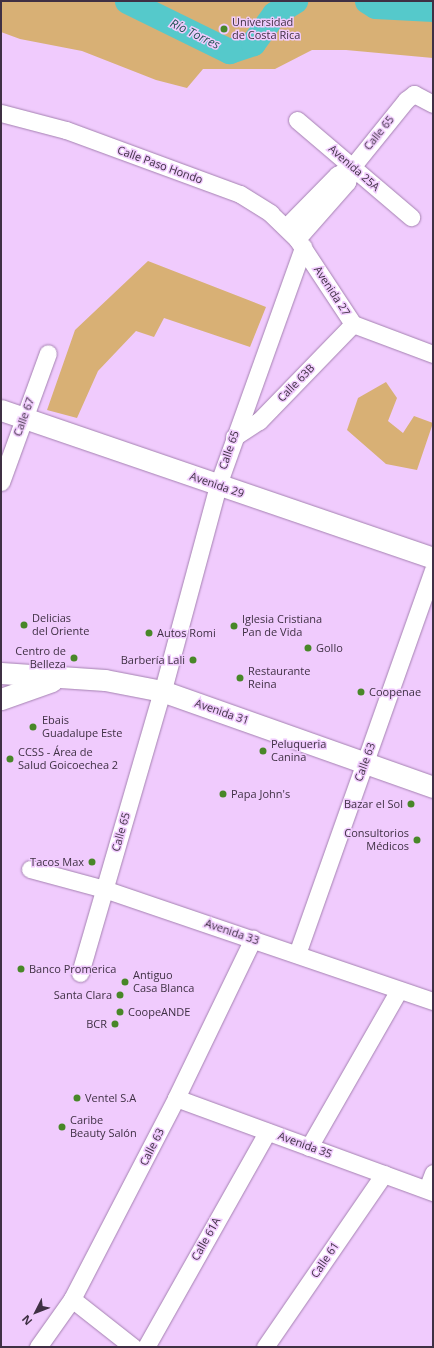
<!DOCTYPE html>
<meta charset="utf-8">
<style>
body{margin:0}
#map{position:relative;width:434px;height:1348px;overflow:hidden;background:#f0cbfd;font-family:"Open Sans",sans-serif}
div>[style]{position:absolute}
.green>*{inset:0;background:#d8b075}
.river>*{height:25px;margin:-12.5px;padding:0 12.5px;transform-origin:12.5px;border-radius:12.5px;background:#55c9cb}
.roads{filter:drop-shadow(0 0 1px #a481b1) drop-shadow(0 0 1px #a481b1)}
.minor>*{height:17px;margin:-8.5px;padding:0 8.5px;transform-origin:8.5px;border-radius:8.5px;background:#fff}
.major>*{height:21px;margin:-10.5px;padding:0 10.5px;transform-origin:10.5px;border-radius:10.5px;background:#fff}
.dots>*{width:11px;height:11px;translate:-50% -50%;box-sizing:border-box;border:2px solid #f0cbfd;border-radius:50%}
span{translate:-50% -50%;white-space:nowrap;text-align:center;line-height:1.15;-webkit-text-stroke:3px #f0cbfd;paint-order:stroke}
.poi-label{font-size:11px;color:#3f3044}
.left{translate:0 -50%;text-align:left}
.right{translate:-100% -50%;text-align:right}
.street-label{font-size:11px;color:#3f3044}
.water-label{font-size:12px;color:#245657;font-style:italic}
.frame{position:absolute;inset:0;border:2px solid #3f3044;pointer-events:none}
.north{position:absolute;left:16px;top:1292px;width:40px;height:40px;-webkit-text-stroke:3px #f0cbfd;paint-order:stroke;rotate:228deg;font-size:11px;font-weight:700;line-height:16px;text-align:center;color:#3f3044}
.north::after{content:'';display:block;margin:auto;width:14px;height:18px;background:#3f3044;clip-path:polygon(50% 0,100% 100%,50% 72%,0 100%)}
</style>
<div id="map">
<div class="green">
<div style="clip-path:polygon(1px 1px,433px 1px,433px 58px,346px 50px,312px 50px,275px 69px,203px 69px,187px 88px,156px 80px,82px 51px,20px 39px,1px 32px)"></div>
<div style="clip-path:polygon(148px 261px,266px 307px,250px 347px,164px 318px,154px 337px,136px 331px,98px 371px,77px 418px,47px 410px,75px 330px)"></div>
<div style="clip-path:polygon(386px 382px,397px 398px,388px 421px,403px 433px,414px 416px,433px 423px,417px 470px,386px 464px,347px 430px,358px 398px)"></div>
</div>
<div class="river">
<div style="left:127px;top:1px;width:114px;rotate:26.1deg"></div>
<div style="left:229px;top:51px;width:25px;rotate:-18deg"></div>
<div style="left:253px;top:43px;width:36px;rotate:-54deg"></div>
<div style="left:274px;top:14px;width:25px;rotate:-32deg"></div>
<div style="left:367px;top:1px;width:9px;rotate:32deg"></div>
<div style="left:375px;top:6px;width:58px;rotate:3deg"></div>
</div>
<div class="roads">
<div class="minor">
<div style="left:1px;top:113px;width:67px;rotate:14.7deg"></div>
<div style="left:66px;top:130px;width:185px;rotate:20.2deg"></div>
<div style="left:240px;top:194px;width:36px;rotate:32deg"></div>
<div style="left:270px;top:213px;width:37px;rotate:44deg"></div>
<div style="left:297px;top:239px;width:102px;rotate:56.6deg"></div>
<div style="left:353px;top:324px;width:85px;rotate:20.6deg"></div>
<div style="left:297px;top:120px;width:150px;rotate:40.4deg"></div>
<div style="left:286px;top:227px;width:73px;rotate:-45.6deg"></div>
<div style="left:337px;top:175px;width:17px;rotate:-28deg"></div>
<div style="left:297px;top:239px;width:76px;rotate:-48.7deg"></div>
<div style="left:347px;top:182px;width:16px;rotate:-72deg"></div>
<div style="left:352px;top:167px;width:86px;rotate:-51.1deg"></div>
<div style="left:406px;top:100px;width:10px;rotate:-37deg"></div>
<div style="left:414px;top:94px;width:21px;rotate:28deg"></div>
<div style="left:234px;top:437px;width:30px;rotate:-33deg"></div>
<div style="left:259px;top:421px;width:135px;rotate:-45.9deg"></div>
<div style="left:1px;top:482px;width:137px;rotate:-70deg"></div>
<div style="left:165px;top:682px;width:204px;rotate:-74.9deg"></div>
<div style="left:218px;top:485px;width:253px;rotate:-70.3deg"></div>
<div style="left:30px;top:869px;width:77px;rotate:15.1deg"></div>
<div style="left:104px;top:889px;width:348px;rotate:18.8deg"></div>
<div style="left:297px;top:954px;width:407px;rotate:-70.5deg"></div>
<div style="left:80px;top:973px;width:294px;rotate:-73.8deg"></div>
<div style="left:176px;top:1098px;width:274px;rotate:20.1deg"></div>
<div style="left:309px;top:1147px;width:181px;rotate:-60.2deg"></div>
<div style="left:427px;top:1189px;width:17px;rotate:-69deg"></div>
<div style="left:72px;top:1299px;width:78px;rotate:38.2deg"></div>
<div style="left:38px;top:1347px;width:59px;rotate:-54.7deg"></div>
<div style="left:72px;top:1299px;width:226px;rotate:-62.6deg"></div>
<div style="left:176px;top:1098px;width:177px;rotate:-64.2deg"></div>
<div style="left:146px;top:1347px;width:247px;rotate:-60.6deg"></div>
<div style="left:265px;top:1347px;width:210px;rotate:-55.5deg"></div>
</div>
<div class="major">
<div style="left:1px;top:410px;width:457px;rotate:18.9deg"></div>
<div style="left:1px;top:673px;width:104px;rotate:3.9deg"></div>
<div style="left:105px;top:680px;width:58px;rotate:10.9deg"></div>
<div style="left:162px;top:691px;width:288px;rotate:19.5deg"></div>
<div style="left:1px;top:699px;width:54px;rotate:-19.4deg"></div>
</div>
</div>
<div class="dots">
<div style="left:224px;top:29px;background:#488728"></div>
<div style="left:24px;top:625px;background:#488728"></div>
<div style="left:234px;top:626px;background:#488728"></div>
<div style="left:149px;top:633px;background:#488728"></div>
<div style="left:308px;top:648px;background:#488728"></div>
<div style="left:74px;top:658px;background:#488728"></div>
<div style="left:193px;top:660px;background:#488728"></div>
<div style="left:240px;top:678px;background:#488728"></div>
<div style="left:361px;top:692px;background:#488728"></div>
<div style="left:33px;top:727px;background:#488728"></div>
<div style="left:263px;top:751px;background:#488728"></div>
<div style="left:10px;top:759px;background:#488728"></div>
<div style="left:223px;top:794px;background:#488728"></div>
<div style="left:411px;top:804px;background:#488728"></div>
<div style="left:417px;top:840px;background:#488728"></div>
<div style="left:92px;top:862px;background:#488728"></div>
<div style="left:21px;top:969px;background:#488728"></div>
<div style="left:125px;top:982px;background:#488728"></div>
<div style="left:120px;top:995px;background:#488728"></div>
<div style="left:120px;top:1012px;background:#488728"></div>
<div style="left:115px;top:1024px;background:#488728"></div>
<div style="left:77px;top:1098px;background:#488728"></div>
<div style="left:62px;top:1127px;background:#488728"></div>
</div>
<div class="poi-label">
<span class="left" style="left:232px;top:29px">Universidad<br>de Costa Rica</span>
<span class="left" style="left:32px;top:625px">Delicias<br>del Oriente</span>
<span class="left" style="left:242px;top:626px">Iglesia Cristiana<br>Pan de Vida</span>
<span class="left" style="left:157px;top:633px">Autos Romi</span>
<span class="left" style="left:316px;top:648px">Gollo</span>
<span class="right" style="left:66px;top:658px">Centro de<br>Belleza</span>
<span class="right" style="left:185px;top:660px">Barbería Lali</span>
<span class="left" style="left:248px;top:678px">Restaurante<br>Reina</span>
<span class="left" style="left:369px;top:692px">Coopenae</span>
<span class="left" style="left:42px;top:727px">Ebais<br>Guadalupe Este</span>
<span class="left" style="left:271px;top:751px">Peluqueria<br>Canina</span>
<span class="left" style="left:18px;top:759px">CCSS - Área de<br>Salud Goicoechea 2</span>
<span class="left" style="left:231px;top:794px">Papa John's</span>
<span class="right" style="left:403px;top:804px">Bazar el Sol</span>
<span class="right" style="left:409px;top:840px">Consultorios<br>Médicos</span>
<span class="right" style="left:84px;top:862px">Tacos Max</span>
<span class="left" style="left:29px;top:969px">Banco Promerica</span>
<span class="left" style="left:133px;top:982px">Antiguo<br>Casa Blanca</span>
<span class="right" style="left:112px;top:995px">Santa Clara</span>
<span class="left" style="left:128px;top:1012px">CoopeANDE</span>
<span class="right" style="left:107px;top:1024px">BCR</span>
<span class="left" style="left:85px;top:1098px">Ventel S.A</span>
<span class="left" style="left:70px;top:1127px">Caribe<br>Beauty Salón</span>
</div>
<div class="street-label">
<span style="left:379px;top:133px;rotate:-51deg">Calle 65</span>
<span style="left:160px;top:165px;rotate:20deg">Calle Paso Hondo</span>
<span style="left:354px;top:168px;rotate:41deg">Avenida 25A</span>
<span style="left:332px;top:291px;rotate:57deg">Avenida 27</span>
<span style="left:296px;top:383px;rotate:-46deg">Calle 63B</span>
<span style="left:24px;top:417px;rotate:-70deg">Calle 67</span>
<span style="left:229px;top:450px;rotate:-71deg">Calle 65</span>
<span style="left:217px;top:485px;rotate:19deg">Avenida 29</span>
<span style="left:222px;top:712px;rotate:19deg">Avenida 31</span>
<span style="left:365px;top:762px;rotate:-70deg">Calle 63</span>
<span style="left:121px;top:832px;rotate:-74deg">Calle 65</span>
<span style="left:232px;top:932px;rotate:19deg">Avenida 33</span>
<span style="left:305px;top:1145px;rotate:20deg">Avenida 35</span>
<span style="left:152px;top:1147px;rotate:-63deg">Calle 63</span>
<span style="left:206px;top:1239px;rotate:-61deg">Calle 61A</span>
<span style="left:325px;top:1260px;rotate:-56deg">Calle 61</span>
</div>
<div class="water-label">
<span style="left:195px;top:34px;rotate:26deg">Río Torres</span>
</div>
<div class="frame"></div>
<div class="north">N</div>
</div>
